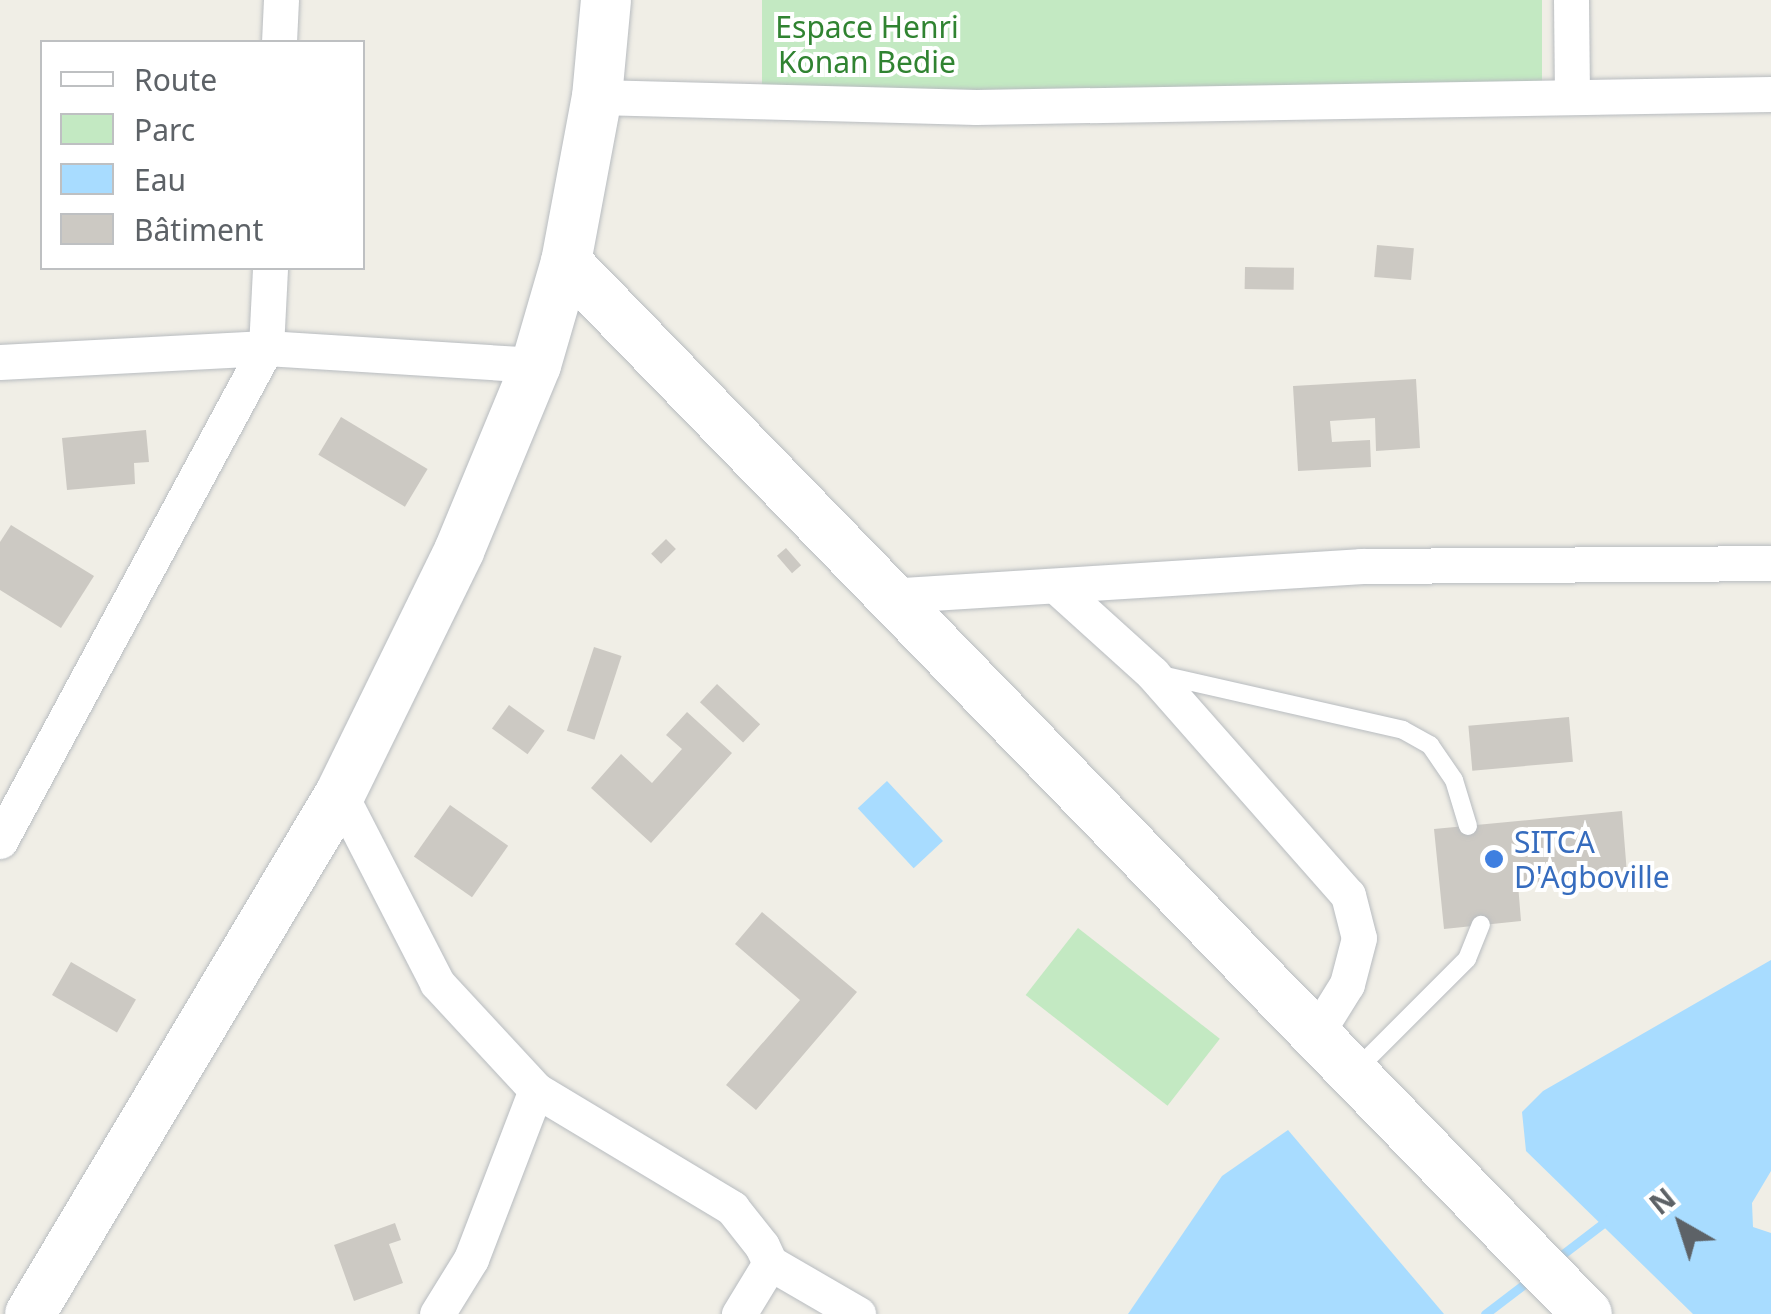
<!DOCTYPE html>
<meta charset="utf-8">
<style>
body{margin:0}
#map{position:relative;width:1771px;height:1314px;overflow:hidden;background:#f0eee6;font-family:"Noto Sans",sans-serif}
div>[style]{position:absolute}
.green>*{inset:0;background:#c3e9c2;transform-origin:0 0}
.water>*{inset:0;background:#a8dcff;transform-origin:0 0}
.stream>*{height:9px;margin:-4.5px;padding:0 4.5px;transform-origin:4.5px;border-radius:4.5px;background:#a8dcff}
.building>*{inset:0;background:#ccc9c3;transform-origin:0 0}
.roads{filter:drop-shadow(0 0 2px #b8bcc0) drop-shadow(0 0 2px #b8bcc0)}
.lane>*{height:18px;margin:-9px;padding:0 9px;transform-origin:9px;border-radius:9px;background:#fff}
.street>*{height:35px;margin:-17.5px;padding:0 17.5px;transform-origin:17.5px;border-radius:17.5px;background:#fff}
.secondary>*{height:50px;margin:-25px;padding:0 25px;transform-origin:25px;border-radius:25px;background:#fff}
.dots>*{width:28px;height:28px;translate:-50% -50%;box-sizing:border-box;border:5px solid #fff;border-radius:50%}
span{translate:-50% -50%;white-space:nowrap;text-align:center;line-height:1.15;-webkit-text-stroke:8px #fff;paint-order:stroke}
.park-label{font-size:30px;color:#308331}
.shop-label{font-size:30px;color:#366cbe}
.left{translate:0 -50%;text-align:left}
.legend{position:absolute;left:40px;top:40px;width:325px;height:230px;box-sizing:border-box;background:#fff;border:2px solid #bec0c2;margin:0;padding:12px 18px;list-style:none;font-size:30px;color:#5d6267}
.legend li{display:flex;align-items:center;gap:20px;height:50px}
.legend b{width:50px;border:2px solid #bec0c2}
.north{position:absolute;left:1631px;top:1174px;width:100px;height:100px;-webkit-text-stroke:8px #fff;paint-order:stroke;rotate:321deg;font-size:28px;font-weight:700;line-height:40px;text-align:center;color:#5d6267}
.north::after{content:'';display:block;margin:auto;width:35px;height:45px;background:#5d6267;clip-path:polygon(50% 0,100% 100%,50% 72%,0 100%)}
</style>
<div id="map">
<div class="green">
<div style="left:762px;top:0;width:780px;height:91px"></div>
<div style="left:1078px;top:928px;width:180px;height:85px;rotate:38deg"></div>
</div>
<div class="water">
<div style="left:887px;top:781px;width:82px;height:40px;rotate:47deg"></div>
<div style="clip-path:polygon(1771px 960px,1771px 1171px,1752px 1203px,1753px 1227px,1771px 1233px,1771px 1314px,1693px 1314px,1526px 1151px,1522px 1112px,1543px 1091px)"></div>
<div style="clip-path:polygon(1288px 1130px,1444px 1314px,1128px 1314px,1222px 1176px)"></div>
</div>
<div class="stream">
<div style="left:1555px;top:1260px;width:69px;rotate:-37.4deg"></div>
<div style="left:1485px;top:1314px;width:58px;rotate:-37.3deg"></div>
</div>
<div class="building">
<div style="left:1377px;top:245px;width:37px;height:32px;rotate:5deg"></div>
<div style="left:1245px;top:267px;width:49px;height:22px;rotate:1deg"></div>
<div style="clip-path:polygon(1416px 379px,1420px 448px,1376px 451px,1375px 418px,1330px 421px,1332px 442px,1370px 440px,1371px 467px,1298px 471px,1293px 386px)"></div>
<div style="left:341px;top:417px;width:101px;height:44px;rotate:31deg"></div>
<div style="clip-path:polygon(146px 430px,149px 462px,134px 463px,135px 484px,67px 490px,62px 438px)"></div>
<div style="clip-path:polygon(11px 525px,94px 576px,61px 628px,0 590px,0 542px)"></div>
<div style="left:666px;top:539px;width:14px;height:21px;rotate:45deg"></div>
<div style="left:786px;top:548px;width:23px;height:12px;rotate:49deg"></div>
<div style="left:594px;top:647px;width:29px;height:88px;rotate:18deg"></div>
<div style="left:717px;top:684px;width:59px;height:25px;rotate:43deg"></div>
<div style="left:509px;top:705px;width:44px;height:29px;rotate:36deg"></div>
<div style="clip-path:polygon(687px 712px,732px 753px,651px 843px,591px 788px,621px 754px,652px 783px,682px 749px,666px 735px)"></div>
<div style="left:1569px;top:717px;width:45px;height:101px;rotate:85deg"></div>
<div style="left:450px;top:805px;width:71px;height:63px;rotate:35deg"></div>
<div style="clip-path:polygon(1622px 811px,1627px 874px,1518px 884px,1521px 921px,1444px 929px,1434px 829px)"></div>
<div style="clip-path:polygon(762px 912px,857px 992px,756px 1110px,726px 1085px,800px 1000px,735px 944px)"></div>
<div style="left:71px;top:962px;width:75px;height:38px;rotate:30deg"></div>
<div style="clip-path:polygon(395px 1223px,401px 1240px,389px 1244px,403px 1283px,354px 1301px,334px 1245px)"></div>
</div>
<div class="roads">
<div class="lane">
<div style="left:1157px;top:674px;width:252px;rotate:12.8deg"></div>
<div style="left:1403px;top:730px;width:31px;rotate:29deg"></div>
<div style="left:1430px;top:745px;width:42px;rotate:55.6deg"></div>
<div style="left:1454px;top:780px;width:48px;rotate:73.1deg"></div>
<div style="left:1354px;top:1072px;width:160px;rotate:-45deg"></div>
<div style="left:1467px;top:959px;width:37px;rotate:-68deg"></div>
</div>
<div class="street">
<div style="left:1571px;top:0;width:95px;rotate:89.4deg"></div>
<div style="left:279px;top:42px;width:42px;rotate:-87.3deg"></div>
<div style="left:597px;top:97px;width:379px;rotate:1.5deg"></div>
<div style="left:976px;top:107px;width:795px;rotate:-0.94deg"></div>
<div style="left:0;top:362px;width:266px;rotate:-3deg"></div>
<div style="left:266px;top:348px;width:271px;rotate:3.6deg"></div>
<div style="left:1058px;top:588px;width:127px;rotate:42.1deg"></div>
<div style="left:1152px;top:673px;width:296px;rotate:48.6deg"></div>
<div style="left:1348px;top:895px;width:44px;rotate:75.7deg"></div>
<div style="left:1359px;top:938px;width:48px;rotate:104.6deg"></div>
<div style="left:1347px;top:984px;width:59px;rotate:121.8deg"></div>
<div style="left:885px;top:596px;width:477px;rotate:-3.6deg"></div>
<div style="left:1361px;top:566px;width:410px;rotate:-0.4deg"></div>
<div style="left:340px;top:794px;width:212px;rotate:62.8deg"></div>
<div style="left:437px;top:983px;width:146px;rotate:47.2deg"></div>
<div style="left:536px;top:1090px;width:229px;rotate:31deg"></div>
<div style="left:732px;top:1208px;width:48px;rotate:51.7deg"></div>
<div style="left:762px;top:1246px;width:19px;rotate:65deg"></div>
<div style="left:770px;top:1263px;width:60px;rotate:121.3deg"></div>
<div style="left:0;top:841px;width:560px;rotate:-61.65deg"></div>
<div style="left:266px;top:348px;width:80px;rotate:-87.1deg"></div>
<div style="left:770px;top:1263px;width:102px;rotate:30.1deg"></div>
<div style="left:437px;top:1314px;width:65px;rotate:-58.3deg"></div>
<div style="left:471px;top:1259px;width:181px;rotate:-69deg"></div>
</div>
<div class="secondary">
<div style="left:566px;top:262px;width:1466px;rotate:45.86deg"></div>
<div style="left:30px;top:1314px;width:605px;rotate:-59.2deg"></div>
<div style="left:340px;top:794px;width:271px;rotate:-63.9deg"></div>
<div style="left:459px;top:551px;width:201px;rotate:-67.5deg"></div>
<div style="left:536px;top:365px;width:107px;rotate:-73.8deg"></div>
<div style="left:566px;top:262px;width:168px;rotate:-79.4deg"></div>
<div style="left:597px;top:97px;width:97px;rotate:-84.7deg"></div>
</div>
</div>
<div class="dots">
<div style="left:1494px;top:859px;background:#3f7fe0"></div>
</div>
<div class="park-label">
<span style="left:867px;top:44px">Espace Henri<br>Konan Bedie</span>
</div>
<div class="shop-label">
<span class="left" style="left:1514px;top:859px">SITCA<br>D'Agboville</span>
</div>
<ul class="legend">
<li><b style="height:12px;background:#fff"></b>Route</li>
<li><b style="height:28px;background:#c3e9c2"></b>Parc</li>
<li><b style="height:28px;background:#a8dcff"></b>Eau</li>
<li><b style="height:28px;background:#ccc9c3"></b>Bâtiment</li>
</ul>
<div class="north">N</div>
</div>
